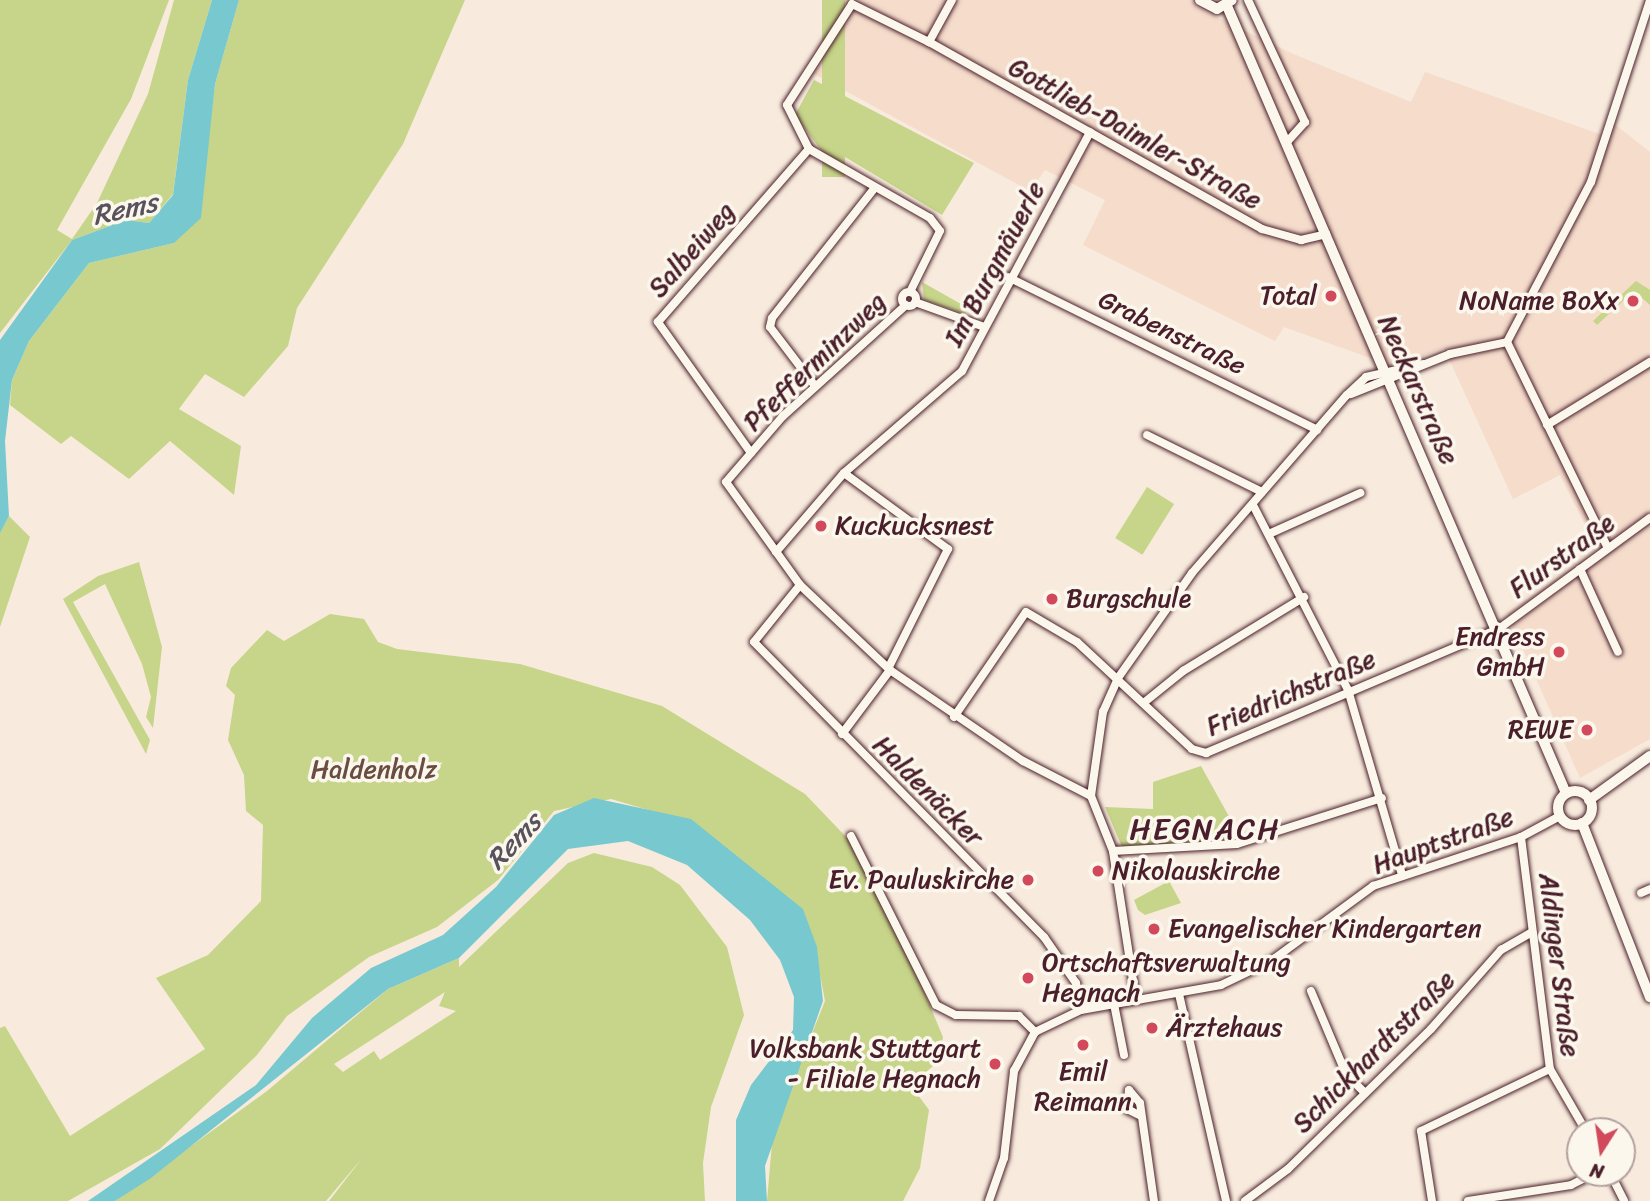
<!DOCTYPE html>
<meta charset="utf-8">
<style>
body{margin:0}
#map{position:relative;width:1650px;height:1201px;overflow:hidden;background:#f8ebdd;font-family:Sriracha,sans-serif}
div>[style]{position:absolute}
.built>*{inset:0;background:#f5dccb}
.green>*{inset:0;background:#c6d589;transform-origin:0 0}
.water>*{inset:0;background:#78c9cf}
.roads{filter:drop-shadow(0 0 2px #4a1f2b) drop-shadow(0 0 2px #4a1f2b)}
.minor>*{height:8px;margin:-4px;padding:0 4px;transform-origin:4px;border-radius:4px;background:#fbf7ec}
.minor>.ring{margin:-4px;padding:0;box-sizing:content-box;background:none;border:8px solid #fbf7ec;border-radius:50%}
.secondary>*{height:10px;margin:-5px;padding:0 5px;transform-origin:5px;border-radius:5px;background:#fbf7ec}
.secondary>.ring{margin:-5px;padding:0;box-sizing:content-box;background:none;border:10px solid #fbf7ec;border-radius:50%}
.dots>*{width:19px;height:19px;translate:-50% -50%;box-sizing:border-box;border:4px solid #fbf7ec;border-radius:50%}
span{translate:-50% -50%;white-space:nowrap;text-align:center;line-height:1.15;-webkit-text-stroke:7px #fbf7ec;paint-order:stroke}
.street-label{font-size:26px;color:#4a1f2b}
.poi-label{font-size:26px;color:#4a1f2b}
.right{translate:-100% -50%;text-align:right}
.left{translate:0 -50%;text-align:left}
.park-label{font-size:26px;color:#694c42}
.water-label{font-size:28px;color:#58525c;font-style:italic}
.quarter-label{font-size:30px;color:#4a1f2b;letter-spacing:2px}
.north{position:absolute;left:1566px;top:1117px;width:70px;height:70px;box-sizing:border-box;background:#fbf7ec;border:2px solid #b4a19f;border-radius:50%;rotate:192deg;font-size:19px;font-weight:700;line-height:28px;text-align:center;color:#4a1f2b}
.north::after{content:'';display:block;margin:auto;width:24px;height:32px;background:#d1495b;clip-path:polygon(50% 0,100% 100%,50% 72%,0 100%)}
</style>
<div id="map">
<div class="built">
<div style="clip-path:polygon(845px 0,1195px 0,1196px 7px,1291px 53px,1411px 102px,1425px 72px,1608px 137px,1613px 123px,1650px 152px,1650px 739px,1580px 778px,1507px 613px,1598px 550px,1560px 475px,1513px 499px,1444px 348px,1395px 367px,1284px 327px,1275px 341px,1083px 245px,1105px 200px,1045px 170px,1030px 191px,805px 69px)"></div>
</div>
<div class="green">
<div style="clip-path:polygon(0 0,169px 0,131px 99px,57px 230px,72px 239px,97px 203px,148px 94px,174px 0,212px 0,188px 80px,173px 194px,149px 223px,126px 220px,72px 240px,0 333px)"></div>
<div style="clip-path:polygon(239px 0,465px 0,403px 144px,297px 308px,288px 346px,244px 397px,205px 374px,179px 409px,241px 446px,234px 495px,170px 441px,129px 479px,71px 436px,61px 444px,10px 405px,12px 380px,29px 341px,89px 263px,174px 243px,209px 132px,215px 84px)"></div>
<div style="left:822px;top:0;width:23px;height:177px"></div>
<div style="clip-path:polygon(814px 80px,974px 163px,942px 215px,835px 151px,826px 157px,795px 115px)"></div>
<div style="clip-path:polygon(1636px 281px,1650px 290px,1650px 305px,1634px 291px,1597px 325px,1593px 321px)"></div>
<div style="clip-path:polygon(922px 282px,968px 308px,965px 314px,924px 300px)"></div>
<div style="left:1147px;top:487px;width:32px;height:60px;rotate:32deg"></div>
<div style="clip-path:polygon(9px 516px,30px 537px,0 627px,0 532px)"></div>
<div style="clip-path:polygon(139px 562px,162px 647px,153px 728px,146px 717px,151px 697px,142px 664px,105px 584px,73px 602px,150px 740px,146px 754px,63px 599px,98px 576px)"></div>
<div style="clip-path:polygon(330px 614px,364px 619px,378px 642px,397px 649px,520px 664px,662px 706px,805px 794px,850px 841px,887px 903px,943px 1037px,940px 1060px,919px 1078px,918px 1095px,929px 1110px,920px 1168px,903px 1201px,767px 1201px,773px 1131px,825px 1001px,817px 959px,682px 820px,611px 799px,554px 811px,498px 880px,437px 927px,369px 957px,287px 1016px,257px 1055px,160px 1149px,68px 1201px,0 1201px,0 1028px,5px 1026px,70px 1136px,205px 1049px,156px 978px,208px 955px,261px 901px,263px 825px,246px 811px,244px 775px,228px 740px,235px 695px,226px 686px,231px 668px,267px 630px,284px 641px)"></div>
<div style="clip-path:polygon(1201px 766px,1241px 838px,1235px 843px,1122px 847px,1105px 807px,1153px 809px,1153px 782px)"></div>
<div style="clip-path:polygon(evenodd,594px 853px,652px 867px,680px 885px,727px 947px,744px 1015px,711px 1107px,703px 1163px,705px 1201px,329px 1201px,363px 1157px,326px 1201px,115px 1201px,267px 1091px,388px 989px,459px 958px,459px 967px,568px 863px,594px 853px,445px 992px,439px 1006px,456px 1011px,380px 1060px,374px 1051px,343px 1072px,334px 1064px,445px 992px)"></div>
<div style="clip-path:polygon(1169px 881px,1181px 903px,1145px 915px,1138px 910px,1134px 900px)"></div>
</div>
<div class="water">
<div style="clip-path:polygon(212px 0,239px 0,215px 84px,201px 218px,174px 243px,89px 263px,29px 341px,12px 380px,5px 441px,9px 516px,0 533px,0 340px,72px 240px,126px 220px,149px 223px,173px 195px,188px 80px)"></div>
<div style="clip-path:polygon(594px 798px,691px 819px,803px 909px,817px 947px,823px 1001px,765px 1166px,767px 1201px,736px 1201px,736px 1120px,751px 1085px,793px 1030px,794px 997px,780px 960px,750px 920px,687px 865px,628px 841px,568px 849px,459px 958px,388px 989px,151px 1178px,115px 1201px,88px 1201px,256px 1085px,312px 1018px,371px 968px,443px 935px,496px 887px,554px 815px)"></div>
</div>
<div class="roads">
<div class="minor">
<div style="left:952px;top:0;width:48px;rotate:118.7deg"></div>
<div style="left:929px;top:42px;width:382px;rotate:29.3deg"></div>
<div style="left:1262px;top:229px;width:41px;rotate:15.8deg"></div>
<div style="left:1301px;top:240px;width:26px;rotate:-13deg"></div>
<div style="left:1248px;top:0;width:135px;rotate:65deg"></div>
<div style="left:1305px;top:122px;width:24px;rotate:132deg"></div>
<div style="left:809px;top:149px;width:49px;rotate:-116.6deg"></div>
<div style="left:787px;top:105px;width:120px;rotate:-57.2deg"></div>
<div style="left:852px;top:4px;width:86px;rotate:26.3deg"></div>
<div style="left:809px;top:149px;width:139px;rotate:29.7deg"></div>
<div style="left:930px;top:218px;width:16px;rotate:52deg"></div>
<div style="left:940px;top:231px;width:68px;rotate:116.2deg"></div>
<div style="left:1008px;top:277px;width:345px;rotate:26.3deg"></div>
<div class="ring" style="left:902px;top:292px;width:6px;height:6px"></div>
<div style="left:915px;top:302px;width:73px;rotate:19.9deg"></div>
<div style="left:906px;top:305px;width:166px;rotate:137.9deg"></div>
<div style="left:783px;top:416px;width:87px;rotate:130.8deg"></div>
<div style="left:726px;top:482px;width:127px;rotate:54.3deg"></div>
<div style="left:800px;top:585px;width:124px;rotate:43.4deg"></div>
<div style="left:890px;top:670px;width:161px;rotate:34.4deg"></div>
<div style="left:1023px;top:761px;width:76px;rotate:27.2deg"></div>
<div style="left:1507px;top:342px;width:181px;rotate:-62.3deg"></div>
<div style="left:1591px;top:182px;width:191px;rotate:-72deg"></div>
<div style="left:1507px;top:342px;width:229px;rotate:63.9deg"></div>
<div style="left:815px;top:386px;width:74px;rotate:-127.3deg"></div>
<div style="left:770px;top:327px;width:9px;rotate:-77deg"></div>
<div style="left:772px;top:318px;width:163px;rotate:-51.7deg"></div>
<div style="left:1351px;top:394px;width:107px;rotate:-22deg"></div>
<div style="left:1450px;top:354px;width:58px;rotate:-11.9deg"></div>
<div style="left:1547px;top:425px;width:121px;rotate:-31.5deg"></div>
<div style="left:1147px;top:435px;width:128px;rotate:26.4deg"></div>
<div style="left:751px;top:453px;width:161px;rotate:-125.4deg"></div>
<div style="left:658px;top:322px;width:230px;rotate:-48.9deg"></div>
<div style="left:844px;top:473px;width:129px;rotate:36.2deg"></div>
<div style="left:948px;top:549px;width:132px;rotate:116.6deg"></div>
<div style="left:1253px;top:505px;width:208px;rotate:62.8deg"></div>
<div style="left:1348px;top:690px;width:193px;rotate:73.7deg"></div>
<div style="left:1271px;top:533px;width:98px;rotate:-24.2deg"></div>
<div style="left:776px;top:552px;width:104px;rotate:-49.3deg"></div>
<div style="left:844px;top:473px;width:156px;rotate:-40.8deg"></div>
<div style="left:962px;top:371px;width:271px;rotate:-61.8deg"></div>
<div style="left:1580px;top:569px;width:91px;rotate:65.4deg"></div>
<div style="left:800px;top:585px;width:73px;rotate:128.9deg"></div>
<div style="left:754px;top:642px;width:414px;rotate:45.5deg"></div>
<div style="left:1044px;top:937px;width:56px;rotate:55.2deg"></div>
<div style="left:1076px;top:983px;width:27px;rotate:80deg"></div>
<div style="left:1146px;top:701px;width:48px;rotate:-39deg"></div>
<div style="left:1183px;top:671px;width:142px;rotate:-31.4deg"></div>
<div style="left:954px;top:717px;width:127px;rotate:-55.6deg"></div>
<div style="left:1026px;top:612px;width:59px;rotate:30.5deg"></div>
<div style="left:1077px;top:642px;width:157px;rotate:42.9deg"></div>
<div style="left:1192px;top:749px;width:15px;rotate:16deg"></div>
<div style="left:1206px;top:753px;width:319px;rotate:-23deg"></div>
<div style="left:1500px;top:628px;width:186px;rotate:-36.3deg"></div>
<div style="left:842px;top:734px;width:80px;rotate:-53.1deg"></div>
<div style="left:851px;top:836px;width:189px;rotate:63.3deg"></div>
<div style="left:936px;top:1005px;width:22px;rotate:27deg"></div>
<div style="left:956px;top:1015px;width:63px;rotate:0.9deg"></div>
<div style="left:1019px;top:1016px;width:23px;rotate:45deg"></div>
<div style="left:1521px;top:837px;width:234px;rotate:82.9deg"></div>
<div style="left:1550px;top:1069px;width:72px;rotate:59.9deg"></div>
<div style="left:1113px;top:851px;width:124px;rotate:-3.2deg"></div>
<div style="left:1237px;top:844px;width:152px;rotate:-17.6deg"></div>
<div style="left:1641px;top:893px;width:10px;rotate:-24deg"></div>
<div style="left:1311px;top:991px;width:90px;rotate:67.1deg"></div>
<div style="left:1346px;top:1074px;width:27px;rotate:45deg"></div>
<div style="left:1179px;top:994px;width:212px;rotate:77.2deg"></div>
<div style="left:1136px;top:1000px;width:151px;rotate:-98.8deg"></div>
<div style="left:1113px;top:851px;width:59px;rotate:-111.8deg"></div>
<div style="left:1091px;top:796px;width:85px;rotate:-81.9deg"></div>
<div style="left:1103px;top:712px;width:37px;rotate:-66deg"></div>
<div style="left:1118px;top:678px;width:128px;rotate:-54.8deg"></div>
<div style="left:1192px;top:573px;width:236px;rotate:-49deg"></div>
<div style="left:1347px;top:395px;width:26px;rotate:-43deg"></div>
<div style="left:1366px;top:377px;width:58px;rotate:-12.8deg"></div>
<div style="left:1114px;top:1004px;width:52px;rotate:78.9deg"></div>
<div style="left:1139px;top:1115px;width:13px;rotate:-153deg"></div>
<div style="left:1127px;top:1109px;width:19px;rotate:-84deg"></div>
<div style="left:1129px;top:1090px;width:17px;rotate:50deg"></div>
<div style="left:1140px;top:1103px;width:99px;rotate:81.9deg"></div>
<div style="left:1610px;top:1173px;width:31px;rotate:63deg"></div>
<div style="left:989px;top:1201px;width:46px;rotate:-70.8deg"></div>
<div style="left:1004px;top:1158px;width:88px;rotate:-83.4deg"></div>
<div style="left:1014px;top:1071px;width:44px;rotate:-61.7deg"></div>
<div style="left:1035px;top:1032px;width:51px;rotate:-25.6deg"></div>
<div style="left:1081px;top:1010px;width:142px;rotate:-10.1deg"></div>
<div style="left:1221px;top:985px;width:55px;rotate:-25.6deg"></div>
<div style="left:1271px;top:961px;width:127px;rotate:-36.3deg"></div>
<div style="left:1373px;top:886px;width:156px;rotate:-18.3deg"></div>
<div style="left:1521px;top:837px;width:44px;rotate:-28.3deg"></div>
<div style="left:1245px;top:1201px;width:54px;rotate:-36.7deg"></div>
<div style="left:1288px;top:1169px;width:200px;rotate:-44.4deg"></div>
<div style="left:1431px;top:1029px;width:106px;rotate:-48.5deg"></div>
<div style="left:1501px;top:950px;width:36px;rotate:-30deg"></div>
<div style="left:1432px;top:1201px;width:71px;rotate:-98.9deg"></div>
<div style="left:1421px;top:1131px;width:143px;rotate:-25.7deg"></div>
<div style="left:1468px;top:1201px;width:104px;rotate:-8.8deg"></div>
<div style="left:1571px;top:1185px;width:27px;rotate:-27deg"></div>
</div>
<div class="secondary">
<div style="left:1200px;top:0;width:19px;rotate:28deg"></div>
<div style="left:1217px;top:9px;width:17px;rotate:-31deg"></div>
<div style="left:1227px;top:6px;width:857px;rotate:66.7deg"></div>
<div class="ring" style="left:1558px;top:791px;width:24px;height:24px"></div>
<div style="left:1589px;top:800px;width:75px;rotate:-35.8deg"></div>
<div style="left:1582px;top:823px;width:187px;rotate:68.7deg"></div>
</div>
</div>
<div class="dots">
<div style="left:1331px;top:296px;background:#d1495b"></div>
<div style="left:1633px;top:301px;background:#d1495b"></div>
<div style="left:821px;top:526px;background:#d1495b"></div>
<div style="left:1052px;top:599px;background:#d1495b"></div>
<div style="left:1559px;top:652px;background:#d1495b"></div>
<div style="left:1587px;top:730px;background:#d1495b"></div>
<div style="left:1098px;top:871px;background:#d1495b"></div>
<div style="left:1028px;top:880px;background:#d1495b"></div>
<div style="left:1154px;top:929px;background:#d1495b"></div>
<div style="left:1028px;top:978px;background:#d1495b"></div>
<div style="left:1152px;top:1028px;background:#d1495b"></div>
<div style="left:1083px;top:1045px;background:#d1495b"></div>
<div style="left:995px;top:1064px;background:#d1495b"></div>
</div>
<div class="street-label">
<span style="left:1135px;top:134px;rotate:29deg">Gottlieb-Daimler-Straße</span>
<span style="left:692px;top:250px;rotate:-49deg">Salbeiweg</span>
<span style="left:995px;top:264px;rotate:-62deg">Im Burgmäuerle</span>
<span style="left:1172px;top:333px;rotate:26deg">Grabenstraße</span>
<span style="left:815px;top:362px;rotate:-44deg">Pfefferminzweg</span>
<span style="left:1418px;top:390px;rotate:66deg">Neckarstraße</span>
<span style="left:1562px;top:556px;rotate:-36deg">Flurstraße</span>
<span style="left:1291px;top:693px;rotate:-23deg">Friedrichstraße</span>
<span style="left:928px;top:791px;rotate:45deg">Haldenäcker</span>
<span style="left:1443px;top:841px;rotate:-20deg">Hauptstraße</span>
<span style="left:1559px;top:965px;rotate:83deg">Aldinger Straße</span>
<span style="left:1374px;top:1052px;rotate:-45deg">Schickhardtstraße</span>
</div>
<div class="poi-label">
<span class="right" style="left:1317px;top:296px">Total</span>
<span class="right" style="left:1619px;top:301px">NoName BoXx</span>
<span class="left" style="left:835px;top:526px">Kuckucksnest</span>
<span class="left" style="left:1066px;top:599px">Burgschule</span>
<span class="right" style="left:1545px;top:652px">Endress<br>GmbH</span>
<span class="right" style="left:1573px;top:730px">REWE</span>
<span class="left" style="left:1112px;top:871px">Nikolauskirche</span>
<span class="right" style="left:1014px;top:880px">Ev. Pauluskirche</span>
<span class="left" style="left:1168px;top:929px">Evangelischer Kindergarten</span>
<span class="left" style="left:1042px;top:978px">Ortschaftsverwaltung<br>Hegnach</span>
<span class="left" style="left:1166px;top:1028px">Ärztehaus</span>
<span class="right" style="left:981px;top:1064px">Volksbank Stuttgart<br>- Filiale Hegnach</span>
<span style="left:1083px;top:1087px">Emil<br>Reimann</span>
</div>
<div class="park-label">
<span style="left:374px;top:770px">Haldenholz</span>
</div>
<div class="water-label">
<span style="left:125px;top:209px;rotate:-13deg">Rems</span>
<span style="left:514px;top:841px;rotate:-47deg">Rems</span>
</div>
<div class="quarter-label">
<span style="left:1205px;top:829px">HEGNACH</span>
</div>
<div class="north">N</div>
</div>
